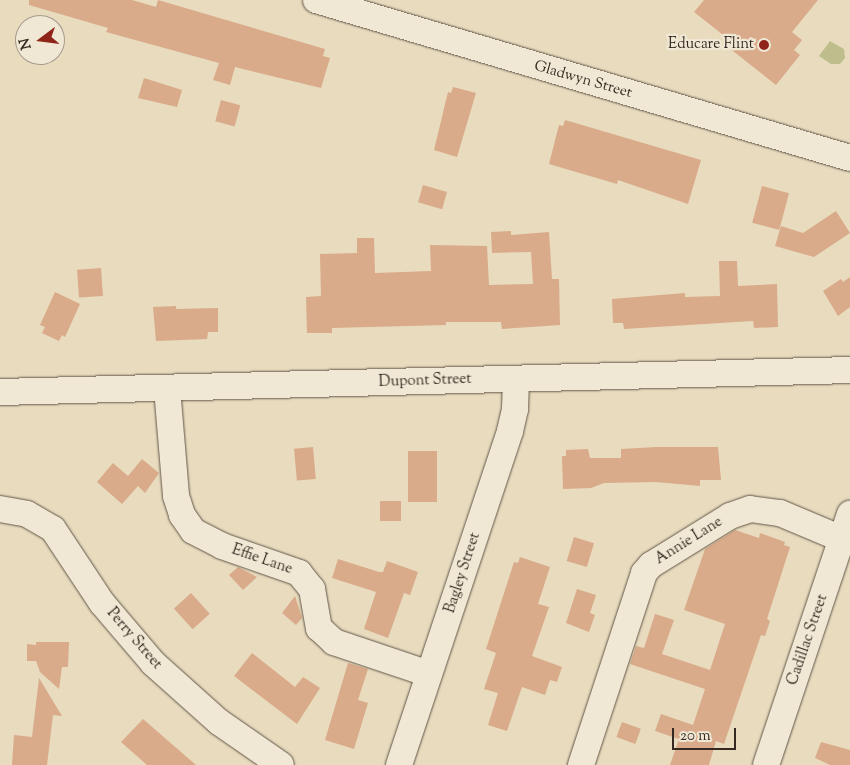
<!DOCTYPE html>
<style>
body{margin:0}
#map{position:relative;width:850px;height:765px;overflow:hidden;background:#e8dbbe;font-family:"Sorts Mill Goudy",serif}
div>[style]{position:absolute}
.green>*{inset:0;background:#bdbe8c}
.building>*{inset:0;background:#d9ab8a;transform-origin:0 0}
.roads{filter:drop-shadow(0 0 1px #625648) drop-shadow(0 0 1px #625648)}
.minor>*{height:26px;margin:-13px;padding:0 13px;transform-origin:13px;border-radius:13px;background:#f0e8d5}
.dots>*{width:14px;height:14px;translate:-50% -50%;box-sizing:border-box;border:2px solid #f0e8d5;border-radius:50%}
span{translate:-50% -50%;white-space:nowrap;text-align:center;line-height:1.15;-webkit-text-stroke:4.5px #f0e8d5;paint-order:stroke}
.poi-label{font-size:15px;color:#352921}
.right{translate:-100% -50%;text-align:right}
.street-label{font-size:15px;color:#352921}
.north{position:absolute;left:15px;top:15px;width:50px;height:50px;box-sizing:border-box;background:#f0e8d5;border:1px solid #a59c8d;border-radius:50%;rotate:255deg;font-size:14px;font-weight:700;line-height:20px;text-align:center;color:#352921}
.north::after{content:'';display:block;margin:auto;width:18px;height:22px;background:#8f2418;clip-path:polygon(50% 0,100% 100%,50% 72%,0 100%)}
.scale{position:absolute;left:672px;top:728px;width:64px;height:22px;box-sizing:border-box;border:2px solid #352921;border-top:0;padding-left:6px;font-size:15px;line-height:18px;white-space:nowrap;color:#352921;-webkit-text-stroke:4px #f0e8d5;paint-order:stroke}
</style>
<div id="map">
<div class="green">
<div style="clip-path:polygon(830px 41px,844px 49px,845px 58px,840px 64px,831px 64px,819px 56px)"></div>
</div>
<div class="building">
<div style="clip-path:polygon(29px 0,132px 0,156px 7px,158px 0,325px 49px,323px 56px,330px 58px,321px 88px,235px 67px,230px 85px,213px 80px,219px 63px,106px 32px,108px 28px,29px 5px)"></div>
<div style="clip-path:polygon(704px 0,818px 0,792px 32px,802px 40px,794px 50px,800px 55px,776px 85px,728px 47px,732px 42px,694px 12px)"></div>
<div style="clip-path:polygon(144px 78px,182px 90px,177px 107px,138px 98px)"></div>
<div style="clip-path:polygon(453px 87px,476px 93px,457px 157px,434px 150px,448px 92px,451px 93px)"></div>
<div style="left:221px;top:100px;width:20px;height:22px;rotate:15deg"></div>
<div style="clip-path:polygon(565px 120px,701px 160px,688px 204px,618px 180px,617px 184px,549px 164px,559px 125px,563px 126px)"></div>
<div style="left:423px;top:185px;width:25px;height:18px;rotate:16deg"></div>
<div style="left:762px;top:186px;width:28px;height:38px;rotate:15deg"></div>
<div style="clip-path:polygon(836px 211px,850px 233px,814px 257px,775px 246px,781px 226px,803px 233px)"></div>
<div style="clip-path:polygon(511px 231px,511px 235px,549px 232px,552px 279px,559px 279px,560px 325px,502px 329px,501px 322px,446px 322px,446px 325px,332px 328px,332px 333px,307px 333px,306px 297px,321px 296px,320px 254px,357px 253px,357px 238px,374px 238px,375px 273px,431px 271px,430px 245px,487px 246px,489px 285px,533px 284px,531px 252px,492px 253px,491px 232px)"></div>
<div style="clip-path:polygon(719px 261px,737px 261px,738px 286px,777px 284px,778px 327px,754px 328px,753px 321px,624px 329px,623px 323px,613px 323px,612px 299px,685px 293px,685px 297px,720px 296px)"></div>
<div style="left:101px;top:268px;width:28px;height:24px;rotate:86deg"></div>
<div style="clip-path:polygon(850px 277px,850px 307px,838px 316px,823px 291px,841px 279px,843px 282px)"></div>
<div style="clip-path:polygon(55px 292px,80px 304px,65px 337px,62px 335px,59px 341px,42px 333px,45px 327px,40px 325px)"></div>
<div style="clip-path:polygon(176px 306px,176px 309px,218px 308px,218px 332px,208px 332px,207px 339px,156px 341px,153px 307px)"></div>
<div style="left:313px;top:447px;width:32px;height:19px;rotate:85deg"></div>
<div style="clip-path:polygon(656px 447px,718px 447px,721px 480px,700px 480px,700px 486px,656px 482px,604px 483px,591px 488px,563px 489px,562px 456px,566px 456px,566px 450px,588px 449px,590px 458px,621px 458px,621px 449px)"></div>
<div style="left:408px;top:451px;width:29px;height:51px"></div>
<div style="clip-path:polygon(142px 459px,159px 473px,145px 493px,138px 486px,122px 504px,97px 482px,113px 463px,128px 476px)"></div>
<div style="left:380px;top:501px;width:21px;height:20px"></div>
<div style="clip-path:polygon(735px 530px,759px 538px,760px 533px,785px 542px,784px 545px,790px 547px,767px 619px,770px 621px,765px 636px,761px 635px,724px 744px,716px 741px,709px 765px,670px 765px,679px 739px,655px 731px,661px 714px,693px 725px,705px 689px,630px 664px,636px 646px,644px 648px,655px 614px,674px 620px,662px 654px,710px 670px,725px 624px,684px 610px,705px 549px)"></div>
<div style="left:574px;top:537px;width:21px;height:25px;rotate:17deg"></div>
<div style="clip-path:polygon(520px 557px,550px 567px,538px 604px,549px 607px,532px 656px,562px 667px,557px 682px,550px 680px,545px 695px,522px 687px,507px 731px,488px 725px,498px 693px,484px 689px,496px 653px,486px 649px,514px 562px,518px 563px)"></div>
<div style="clip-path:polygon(338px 559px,379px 572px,383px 572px,387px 561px,418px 572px,410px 595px,404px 593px,388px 638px,364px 629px,376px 592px,332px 578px)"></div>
<div style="clip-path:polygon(238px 567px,257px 577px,243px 590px,229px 575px)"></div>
<div style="clip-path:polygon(577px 589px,596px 595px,590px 613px,595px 615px,589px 632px,566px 623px)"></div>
<div style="left:191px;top:593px;width:28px;height:23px;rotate:48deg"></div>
<div style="clip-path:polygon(295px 596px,302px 618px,296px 625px,282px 613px)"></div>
<div style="clip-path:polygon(36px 642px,69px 642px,68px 667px,62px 667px,59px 689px,40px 672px,36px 661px,27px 661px,27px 644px,36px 645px)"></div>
<div style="clip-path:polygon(252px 653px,295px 687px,303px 677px,320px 688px,297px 724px,234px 676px)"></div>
<div style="clip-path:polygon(348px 663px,368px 669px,358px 700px,368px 703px,354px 749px,325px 740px)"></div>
<div style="clip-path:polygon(39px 678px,62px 716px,53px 715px,47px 765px,12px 765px,14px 735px,32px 737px)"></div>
<div style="clip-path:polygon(143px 719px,196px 765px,147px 765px,121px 742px)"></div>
<div style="left:622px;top:722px;width:20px;height:16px;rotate:20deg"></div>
<div style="clip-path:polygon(821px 742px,850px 750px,850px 765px,830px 765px,815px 758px)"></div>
</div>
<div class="roads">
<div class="minor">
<div style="left:316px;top:0;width:557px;rotate:16.48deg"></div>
<div style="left:167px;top:388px;width:108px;rotate:85.2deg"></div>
<div style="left:176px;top:496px;width:20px;rotate:72deg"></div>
<div style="left:182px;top:515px;width:19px;rotate:55deg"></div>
<div style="left:193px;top:531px;width:33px;rotate:27deg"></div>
<div style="left:222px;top:546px;width:82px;rotate:19.3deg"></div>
<div style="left:299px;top:573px;width:21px;rotate:51deg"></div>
<div style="left:312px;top:589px;width:40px;rotate:80deg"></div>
<div style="left:319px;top:628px;width:21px;rotate:43deg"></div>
<div style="left:334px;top:642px;width:100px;rotate:18.6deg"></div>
<div style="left:0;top:392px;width:850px;rotate:-1.48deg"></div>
<div style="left:0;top:509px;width:27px;rotate:10deg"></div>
<div style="left:27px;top:514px;width:30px;rotate:30deg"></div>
<div style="left:53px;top:529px;width:89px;rotate:56.5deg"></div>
<div style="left:102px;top:603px;width:79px;rotate:49.6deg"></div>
<div style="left:153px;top:663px;width:89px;rotate:41.8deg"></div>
<div style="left:219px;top:722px;width:75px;rotate:34.7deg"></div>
<div style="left:399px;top:765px;width:352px;rotate:-71.6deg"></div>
<div style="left:510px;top:431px;width:23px;rotate:-77deg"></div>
<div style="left:515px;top:409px;width:30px;rotate:-88deg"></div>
<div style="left:581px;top:765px;width:202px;rotate:-71.8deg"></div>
<div style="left:644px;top:573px;width:11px;rotate:-49deg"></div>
<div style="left:651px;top:565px;width:93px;rotate:-31.8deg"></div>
<div style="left:730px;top:516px;width:21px;rotate:-19deg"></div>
<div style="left:750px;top:509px;width:30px;rotate:8deg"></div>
<div style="left:780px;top:513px;width:67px;rotate:22.8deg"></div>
<div style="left:766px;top:765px;width:265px;rotate:-71.5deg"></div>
</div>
</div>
<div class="dots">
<div style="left:764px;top:45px;background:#8f2418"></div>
</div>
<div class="poi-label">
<span class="right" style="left:754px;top:45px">Educare Flint</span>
</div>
<div class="street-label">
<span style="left:583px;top:80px;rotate:16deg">Gladwyn Street</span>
<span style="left:425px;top:381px;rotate:-2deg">Dupont Street</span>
<span style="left:689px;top:541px;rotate:-32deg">Annie Lane</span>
<span style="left:262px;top:560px;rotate:19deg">Effie Lane</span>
<span style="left:463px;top:573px;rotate:-72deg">Bagley Street</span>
<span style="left:134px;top:639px;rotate:49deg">Perry Street</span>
<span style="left:808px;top:640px;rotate:-71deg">Cadillac Street</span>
</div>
<div class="north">N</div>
<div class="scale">20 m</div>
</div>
